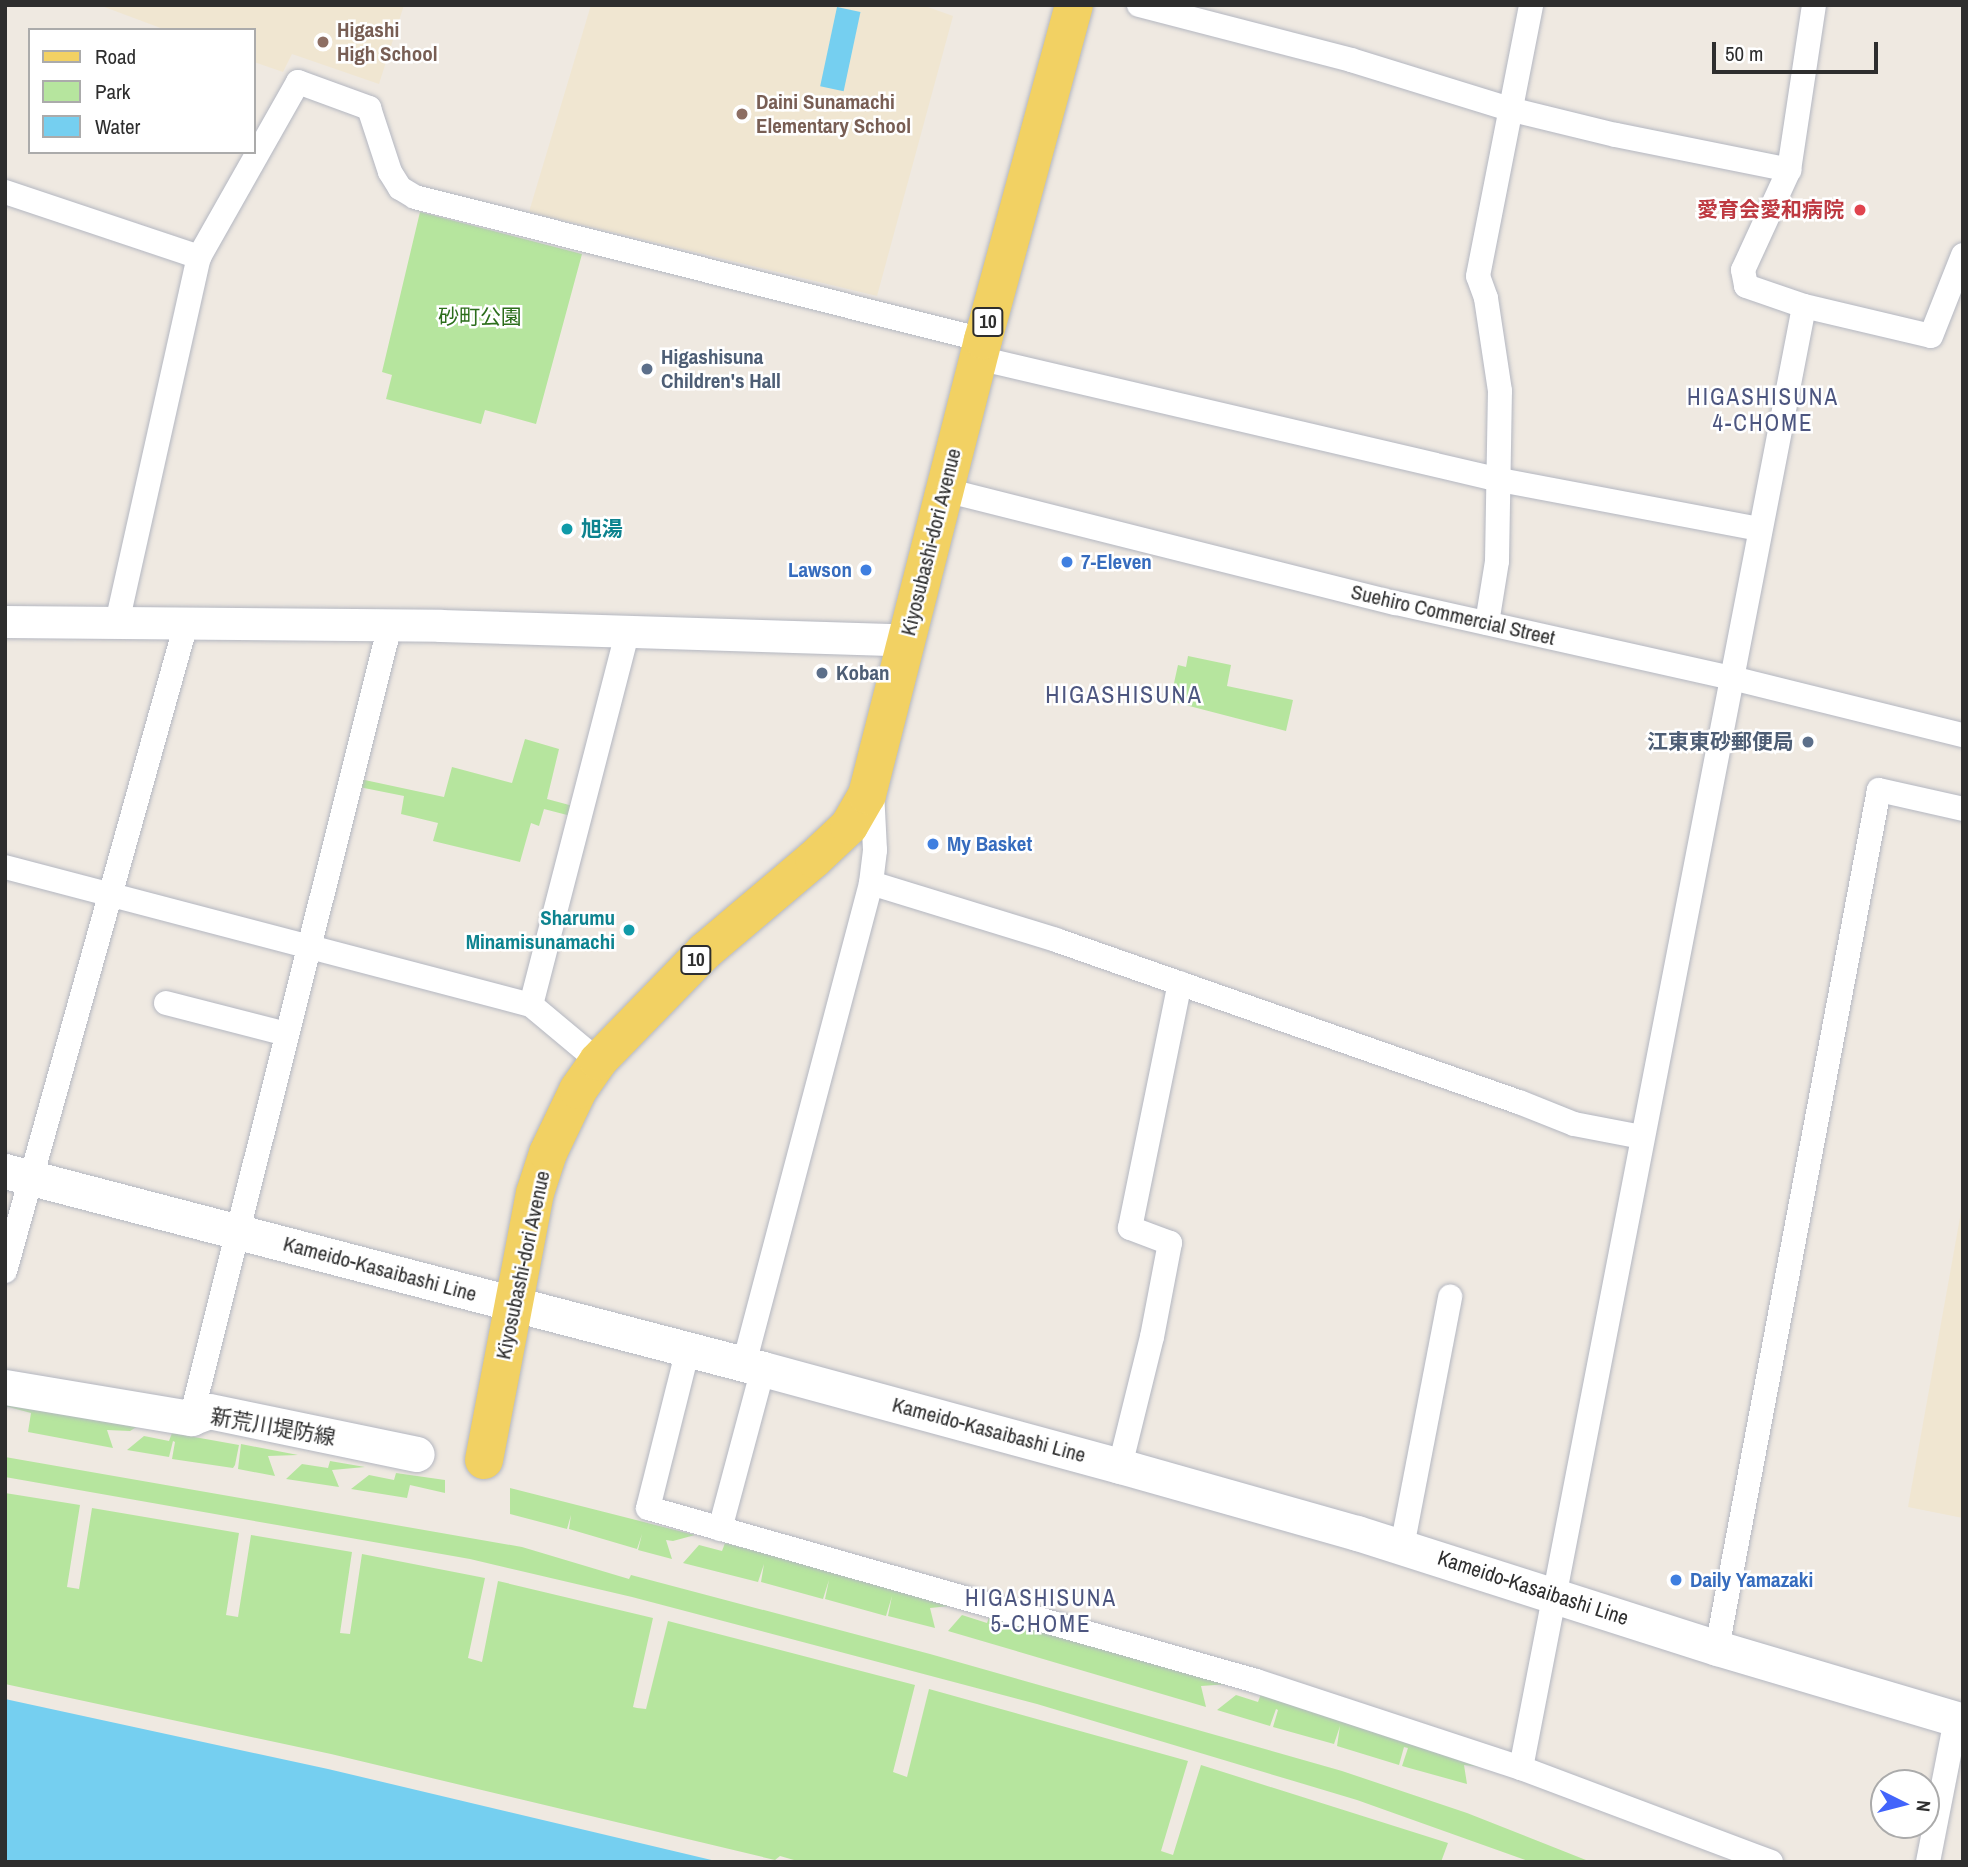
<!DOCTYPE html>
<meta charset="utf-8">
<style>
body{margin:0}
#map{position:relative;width:1968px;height:1867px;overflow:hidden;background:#efe9e1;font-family:"Archivo Narrow","Noto Sans JP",sans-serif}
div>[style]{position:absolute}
.education>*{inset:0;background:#f0e6d1}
.green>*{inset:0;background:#b6e59e}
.water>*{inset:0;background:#75cff0;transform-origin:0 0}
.roads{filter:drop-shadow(0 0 2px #b4b7c1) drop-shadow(0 0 2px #b4b7c1)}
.minor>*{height:24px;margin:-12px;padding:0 12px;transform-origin:12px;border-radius:12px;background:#fff}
.tertiary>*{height:32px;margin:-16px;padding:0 16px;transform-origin:16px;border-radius:16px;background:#fff}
.secondary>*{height:35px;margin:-17.5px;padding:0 17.5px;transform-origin:17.5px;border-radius:17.5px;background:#fff}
.primary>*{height:38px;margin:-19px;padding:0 19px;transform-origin:19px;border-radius:19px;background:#f2d163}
.dots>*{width:19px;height:19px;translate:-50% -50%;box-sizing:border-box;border:4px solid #fff;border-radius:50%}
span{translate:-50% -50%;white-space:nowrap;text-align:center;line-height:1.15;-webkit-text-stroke:5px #fff;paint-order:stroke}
.shield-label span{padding:2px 5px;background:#fff;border:2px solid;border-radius:5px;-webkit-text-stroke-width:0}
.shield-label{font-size:19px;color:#2e2e2e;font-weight:700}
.education-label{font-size:21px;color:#785e54;font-weight:700}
.left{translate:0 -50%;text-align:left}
.health-label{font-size:21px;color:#be3a42;font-weight:700}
.right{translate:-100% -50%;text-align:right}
.park-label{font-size:21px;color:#2c6e1b}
.service-label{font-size:21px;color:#4e5e75;font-weight:700}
.culture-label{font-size:21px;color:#0d838f;font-weight:700}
.street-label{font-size:21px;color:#2e2e2e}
.shop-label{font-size:21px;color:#366cbe;font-weight:700}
.neighbourhood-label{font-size:23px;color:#4d5680;letter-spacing:2px}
.quarter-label{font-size:24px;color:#4d5680;letter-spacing:2px}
.frame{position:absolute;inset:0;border:7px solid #2e2e2e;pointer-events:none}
.legend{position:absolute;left:28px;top:28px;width:228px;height:126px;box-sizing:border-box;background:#fff;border:2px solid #ababab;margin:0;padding:9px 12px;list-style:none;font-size:21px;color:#2e2e2e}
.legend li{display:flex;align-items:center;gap:14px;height:35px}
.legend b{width:35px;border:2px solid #ababab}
.north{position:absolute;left:1870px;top:1769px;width:70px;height:70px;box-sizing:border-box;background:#fff;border:2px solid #ababab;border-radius:50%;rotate:96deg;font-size:19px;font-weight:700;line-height:28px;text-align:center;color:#2e2e2e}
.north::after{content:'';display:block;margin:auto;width:24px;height:32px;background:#4264fb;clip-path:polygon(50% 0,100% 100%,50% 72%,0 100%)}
.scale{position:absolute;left:1712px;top:42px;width:166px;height:32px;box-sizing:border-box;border:4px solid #2e2e2e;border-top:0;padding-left:9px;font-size:21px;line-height:24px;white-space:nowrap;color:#2e2e2e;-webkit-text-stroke:5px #fff;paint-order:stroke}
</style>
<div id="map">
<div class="education">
<div style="clip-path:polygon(99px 5px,404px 5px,379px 84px,292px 54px,283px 72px,254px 62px,254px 30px,166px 30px)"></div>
<div style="clip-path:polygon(591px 5px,922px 5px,953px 16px,877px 296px,529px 212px)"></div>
<div style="clip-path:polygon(1963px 1201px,1963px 1518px,1908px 1507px)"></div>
</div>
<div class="green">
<div style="clip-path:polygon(420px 212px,582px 254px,536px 424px,485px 410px,481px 424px,386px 399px,392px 375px,382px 372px)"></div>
<div style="clip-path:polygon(1188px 656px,1231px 665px,1227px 686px,1293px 700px,1286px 731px,1170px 701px,1178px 665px,1186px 667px)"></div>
<div style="clip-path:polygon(525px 739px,559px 749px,547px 799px,573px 806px,571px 816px,544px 809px,539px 826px,531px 823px,520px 862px,433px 841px,438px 823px,401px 814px,404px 796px,359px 787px,360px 779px,444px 797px,452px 767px,512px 783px)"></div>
<div style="clip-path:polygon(5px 1401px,138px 1426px,130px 1431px,107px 1430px,113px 1448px,28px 1432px,31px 1413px,5px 1406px)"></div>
<div style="clip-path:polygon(172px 1433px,239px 1445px,235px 1465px,233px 1468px,172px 1459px,175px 1442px,173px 1441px,169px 1457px,127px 1450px,144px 1436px,169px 1441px)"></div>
<div style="clip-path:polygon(241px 1444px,298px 1455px,268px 1456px,275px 1476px,238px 1469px)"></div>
<div style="clip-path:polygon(5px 1457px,522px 1547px,629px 1579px,631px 1575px,930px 1654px,1342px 1771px,1467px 1813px,1591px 1862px,1531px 1862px,1357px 1800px,1037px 1704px,632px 1597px,470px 1559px,5px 1477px)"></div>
<div style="clip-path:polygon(330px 1461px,365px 1467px,332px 1470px,339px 1487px,286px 1479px,302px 1464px,328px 1468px)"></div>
<div style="clip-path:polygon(396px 1473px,445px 1480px,445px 1493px,410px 1485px,407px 1498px,351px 1489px,369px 1475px,394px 1480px)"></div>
<div style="clip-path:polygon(510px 1488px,695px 1535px,673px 1541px,666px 1540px,672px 1559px,638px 1550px,642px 1534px,637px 1549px,569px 1529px,571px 1515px,567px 1529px,510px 1514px)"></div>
<div style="clip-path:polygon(5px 1493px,80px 1505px,67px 1587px,79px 1589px,92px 1508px,239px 1533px,226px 1615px,238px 1617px,251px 1535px,352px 1552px,340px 1633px,350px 1634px,362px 1554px,485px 1578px,468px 1658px,482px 1662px,498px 1581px,653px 1618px,633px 1707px,637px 1708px,646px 1709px,668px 1621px,915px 1685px,893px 1772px,907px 1777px,929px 1689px,1188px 1761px,1161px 1851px,1173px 1855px,1201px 1765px,1448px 1843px,1441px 1862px,801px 1862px,780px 1856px,775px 1860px,331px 1754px,5px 1684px)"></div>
<div style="clip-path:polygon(725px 1543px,959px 1605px,930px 1608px,935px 1628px,888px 1616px,892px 1596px,886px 1616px,825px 1599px,829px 1580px,823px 1599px,761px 1582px,764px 1564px,758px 1582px,683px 1563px,699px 1545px,722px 1551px)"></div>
<div style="clip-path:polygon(990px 1614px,1229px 1684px,1201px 1686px,1206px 1707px,948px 1631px,962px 1615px,987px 1623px)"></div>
<div style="clip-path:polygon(1261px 1694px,1499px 1769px,1464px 1765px,1467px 1784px,1402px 1766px,1408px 1748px,1404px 1747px,1399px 1765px,1337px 1746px,1340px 1726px,1334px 1744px,1273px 1727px,1278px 1710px,1276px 1709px,1270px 1726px,1217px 1710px,1236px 1695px,1258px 1702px)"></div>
</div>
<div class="water">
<div style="left:837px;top:7px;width:24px;height:81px;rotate:12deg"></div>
<div style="clip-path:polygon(5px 1699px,328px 1769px,720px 1862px,5px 1862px)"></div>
</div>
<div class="roads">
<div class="minor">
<div style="left:1139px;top:5px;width:219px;rotate:14.5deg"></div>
<div style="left:1351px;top:60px;width:165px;rotate:17.2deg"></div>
<div style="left:1509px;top:109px;width:110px;rotate:13.7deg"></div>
<div style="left:1616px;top:135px;width:177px;rotate:11.4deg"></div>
<div style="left:1814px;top:5px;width:167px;rotate:98.6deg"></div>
<div style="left:1789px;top:170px;width:110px;rotate:114.7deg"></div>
<div style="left:1743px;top:270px;width:16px;rotate:79deg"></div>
<div style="left:1746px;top:286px;width:61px;rotate:19deg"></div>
<div style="left:1804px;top:306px;width:130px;rotate:13.3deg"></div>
<div style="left:1931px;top:336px;width:87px;rotate:-68.4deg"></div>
<div style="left:5px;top:192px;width:205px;rotate:18.5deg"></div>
<div style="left:978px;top:358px;width:536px;rotate:13.15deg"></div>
<div style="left:1500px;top:480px;width:264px;rotate:10.7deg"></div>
<div style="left:945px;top:490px;width:465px;rotate:14.1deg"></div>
<div style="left:1396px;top:603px;width:344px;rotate:12.6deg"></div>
<div style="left:1732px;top:678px;width:238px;rotate:13.9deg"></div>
<div style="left:117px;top:623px;width:375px;rotate:-77.4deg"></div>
<div style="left:199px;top:257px;width:201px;rotate:-60.5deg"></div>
<div style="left:298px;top:82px;width:76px;rotate:20.1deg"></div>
<div style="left:369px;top:108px;width:67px;rotate:71.8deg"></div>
<div style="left:390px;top:172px;width:19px;rotate:58deg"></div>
<div style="left:400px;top:188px;width:17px;rotate:31deg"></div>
<div style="left:415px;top:197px;width:586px;rotate:14.13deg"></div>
<div style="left:1487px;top:623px;width:63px;rotate:-80.8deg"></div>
<div style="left:1497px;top:561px;width:170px;rotate:-89deg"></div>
<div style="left:1500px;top:391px;width:94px;rotate:-98.6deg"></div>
<div style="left:1486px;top:298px;width:23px;rotate:-110deg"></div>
<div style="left:1478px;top:276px;width:276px;rotate:-78.9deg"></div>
<div style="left:5px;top:867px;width:544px;rotate:14.7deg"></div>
<div style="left:531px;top:1005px;width:87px;rotate:39.9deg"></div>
<div style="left:871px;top:883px;width:194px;rotate:17.1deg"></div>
<div style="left:1056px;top:940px;width:491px;rotate:19.3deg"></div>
<div style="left:1519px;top:1102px;width:59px;rotate:21.8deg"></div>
<div style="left:1574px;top:1124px;width:69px;rotate:10.8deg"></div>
<div style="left:166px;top:1003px;width:125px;rotate:14.4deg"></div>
<div style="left:531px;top:1005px;width:387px;rotate:-75.5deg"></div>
<div style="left:5px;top:1271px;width:672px;rotate:-74.37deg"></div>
<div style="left:688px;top:1349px;width:164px;rotate:104.1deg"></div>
<div style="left:648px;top:1508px;width:632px;rotate:15.88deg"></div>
<div style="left:1256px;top:1681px;width:279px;rotate:18.2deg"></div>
<div style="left:744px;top:1364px;width:497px;rotate:-75.2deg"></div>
<div style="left:871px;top:883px;width:33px;rotate:-83deg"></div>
<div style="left:875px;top:850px;width:60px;rotate:-92.9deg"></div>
<div style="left:191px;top:1418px;width:818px;rotate:-75.91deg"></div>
<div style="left:1120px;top:1466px;width:133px;rotate:-76.1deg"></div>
<div style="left:1152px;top:1337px;width:96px;rotate:-79.2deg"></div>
<div style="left:1170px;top:1243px;width:43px;rotate:-159.4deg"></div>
<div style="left:1130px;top:1228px;width:250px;rotate:-78.5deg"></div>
<div style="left:720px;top:1529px;width:166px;rotate:-75deg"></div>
<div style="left:1402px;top:1547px;width:255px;rotate:-79.1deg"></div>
<div style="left:1717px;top:1648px;width:873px;rotate:-79.31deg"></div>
<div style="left:1879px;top:790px;width:86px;rotate:12.7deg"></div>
<div style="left:1771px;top:1862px;width:267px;rotate:-159.4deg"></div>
<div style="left:1521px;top:1768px;width:1489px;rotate:-79.04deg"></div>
<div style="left:1928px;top:1862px;width:146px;rotate:-78.9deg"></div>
</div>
<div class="tertiary">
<div style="left:5px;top:622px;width:436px;rotate:0.5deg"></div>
<div style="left:441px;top:626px;width:465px;rotate:1.8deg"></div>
</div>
<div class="secondary">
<div style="left:5px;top:1171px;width:783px;rotate:14.64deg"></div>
<div style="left:763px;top:1369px;width:370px;rotate:15.2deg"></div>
<div style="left:1120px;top:1466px;width:246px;rotate:15.8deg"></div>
<div style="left:1357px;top:1533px;width:378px;rotate:17.7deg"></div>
<div style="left:1717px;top:1648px;width:257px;rotate:16.5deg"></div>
<div style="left:5px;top:1387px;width:189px;rotate:9.5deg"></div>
<div style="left:191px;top:1418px;width:19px;rotate:-21deg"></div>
<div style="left:209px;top:1411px;width:212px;rotate:11.7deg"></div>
</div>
<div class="primary">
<div style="left:484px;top:1460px;width:272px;rotate:-79.2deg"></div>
<div style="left:535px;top:1193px;width:42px;rotate:-72deg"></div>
<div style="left:548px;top:1153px;width:70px;rotate:-64.5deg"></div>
<div style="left:578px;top:1090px;width:35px;rotate:-55deg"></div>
<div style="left:598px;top:1061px;width:152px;rotate:-45.8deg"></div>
<div style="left:704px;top:952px;width:144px;rotate:-40.2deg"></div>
<div style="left:814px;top:859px;width:48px;rotate:-43.3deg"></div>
<div style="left:849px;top:826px;width:36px;rotate:-60deg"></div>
<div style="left:867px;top:795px;width:470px;rotate:-75.7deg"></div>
<div style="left:983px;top:340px;width:347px;rotate:-74.8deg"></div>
</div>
</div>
<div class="dots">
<div style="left:323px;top:42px;background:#8d6e63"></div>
<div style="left:742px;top:114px;background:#8d6e63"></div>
<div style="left:1860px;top:210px;background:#e0444e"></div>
<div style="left:647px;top:369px;background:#5c6f8a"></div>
<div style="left:567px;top:529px;background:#0f9aa8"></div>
<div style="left:1067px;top:562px;background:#3f7fe0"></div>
<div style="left:866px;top:570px;background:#3f7fe0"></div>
<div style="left:822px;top:673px;background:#5c6f8a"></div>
<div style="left:1808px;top:742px;background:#5c6f8a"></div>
<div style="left:933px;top:844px;background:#3f7fe0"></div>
<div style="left:629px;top:930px;background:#0f9aa8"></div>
<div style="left:1676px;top:1580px;background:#3f7fe0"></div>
</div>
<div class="shield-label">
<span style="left:988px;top:322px">10</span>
<span style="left:696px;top:960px">10</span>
</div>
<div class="education-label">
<span class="left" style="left:337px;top:42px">Higashi<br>High School</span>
<span class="left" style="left:756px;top:114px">Daini Sunamachi<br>Elementary School</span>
</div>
<div class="health-label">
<span class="right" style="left:1844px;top:210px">愛育会愛和病院</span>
</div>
<div class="park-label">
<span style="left:480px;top:317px">砂町公園</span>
</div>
<div class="service-label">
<span class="left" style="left:661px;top:369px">Higashisuna<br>Children's Hall</span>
<span class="left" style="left:836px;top:673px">Koban</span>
<span class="right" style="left:1794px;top:742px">江東東砂郵便局</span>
</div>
<div class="culture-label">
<span class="left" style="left:581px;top:529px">旭湯</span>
<span class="right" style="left:615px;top:930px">Sharumu<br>Minamisunamachi</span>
</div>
<div class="street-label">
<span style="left:931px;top:542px;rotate:-76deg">Kiyosubashi-dori Avenue</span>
<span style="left:1453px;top:615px;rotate:13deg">Suehiro Commercial Street</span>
<span style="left:523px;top:1265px;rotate:-78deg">Kiyosubashi-dori Avenue</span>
<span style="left:380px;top:1269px;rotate:15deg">Kameido-Kasaibashi Line</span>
<span style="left:273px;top:1427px;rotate:10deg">新荒川堤防線</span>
<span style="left:989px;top:1430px;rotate:15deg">Kameido-Kasaibashi Line</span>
<span style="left:1533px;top:1588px;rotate:18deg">Kameido-Kasaibashi Line</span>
</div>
<div class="shop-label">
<span class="left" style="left:1081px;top:562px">7-Eleven</span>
<span class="right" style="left:852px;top:570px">Lawson</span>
<span class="left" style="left:947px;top:844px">My Basket</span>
<span class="left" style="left:1690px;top:1580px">Daily Yamazaki</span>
</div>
<div class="neighbourhood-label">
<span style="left:1763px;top:410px">HIGASHISUNA<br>4-CHOME</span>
<span style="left:1041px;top:1611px">HIGASHISUNA<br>5-CHOME</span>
</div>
<div class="quarter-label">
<span style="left:1124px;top:695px">HIGASHISUNA</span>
</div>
<div class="frame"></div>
<ul class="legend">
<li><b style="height:9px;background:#f2d163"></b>Road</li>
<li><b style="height:19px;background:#b6e59e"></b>Park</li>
<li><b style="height:19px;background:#75cff0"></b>Water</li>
</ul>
<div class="north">N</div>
<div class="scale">50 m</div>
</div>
